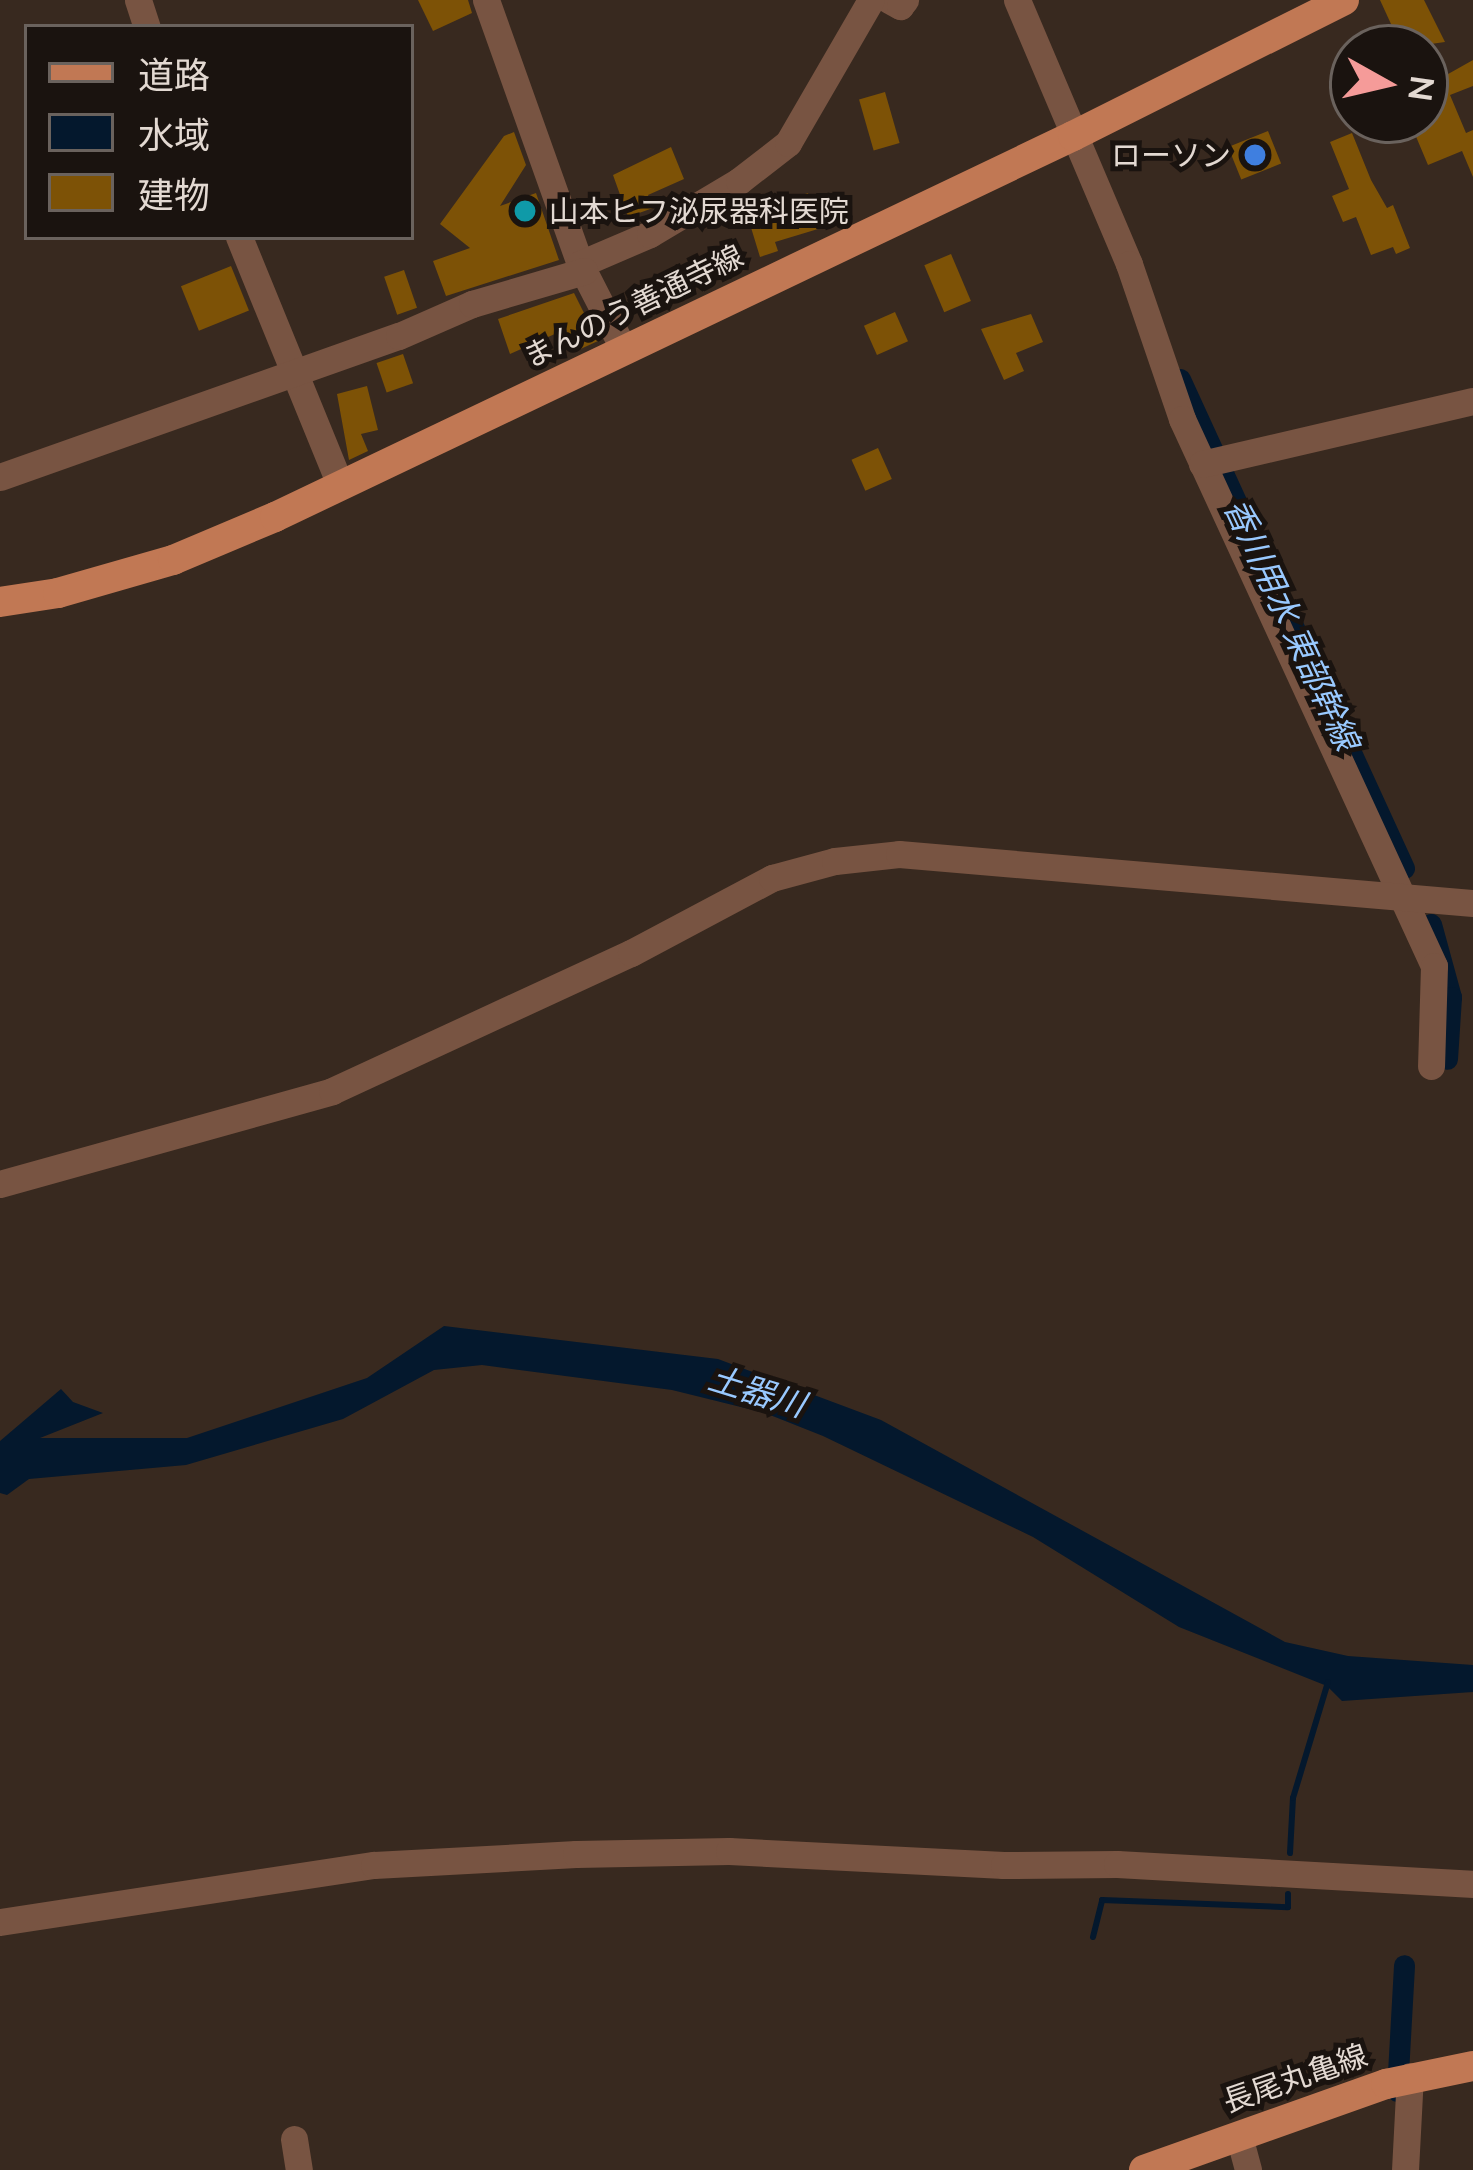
<!DOCTYPE html>
<meta charset="utf-8">
<style>
body{margin:0}
#map{position:relative;width:1473px;height:2170px;overflow:hidden;background:#38291f;font-family:Mulish,"Noto Sans JP",sans-serif}
div>[style]{position:absolute}
.water>*{inset:0;background:#04182d}
.stream>*{height:6px;margin:-3px;padding:0 3px;transform-origin:3px;border-radius:3px;background:#04182d}
.canal>*{height:21px;margin:-10.5px;padding:0 10.5px;transform-origin:10.5px;border-radius:10.5px;background:#04182d}
.building>*{inset:0;background:#7d5206;transform-origin:0 0}
.minor>*{height:27px;margin:-13.5px;padding:0 13.5px;transform-origin:13.5px;border-radius:13.5px;background:#785442}
.major>*{height:30px;margin:-15px;padding:0 15px;transform-origin:15px;border-radius:15px;background:#c17854}
.dots>*{width:33px;height:33px;translate:-50% -50%;box-sizing:border-box;border:6px solid #1a130f;border-radius:50%}
span{translate:-50% -50%;white-space:nowrap;text-align:center;line-height:1.15;-webkit-text-stroke:10px #1a130f;paint-order:stroke}
.poi-label{font-size:30px;color:#e3d9d2}
.right{translate:-100% -50%;text-align:right}
.left{translate:0 -50%;text-align:left}
.street-label{font-size:30px;color:#e3d9d2}
.water-label{font-size:33px;color:#99c9ff;font-style:italic}
.legend{position:absolute;left:24px;top:24px;width:390px;height:216px;box-sizing:border-box;background:#1a130f;border:3px solid #6a625d;margin:0;padding:15px 21px;list-style:none;font-size:36px;color:#e3d9d2}
.legend li{display:flex;align-items:center;gap:24px;height:60px}
.legend b{width:60px;border:3px solid #6a625d}
.north{position:absolute;left:1329px;top:24px;width:120px;height:120px;box-sizing:border-box;background:#1a130f;border:3px solid #6a625d;border-radius:50%;rotate:98deg;font-size:33px;font-weight:700;line-height:48px;text-align:center;color:#e3d9d2}
.north::after{content:'';display:block;margin:auto;width:42px;height:54px;background:#f59b99;clip-path:polygon(50% 0,100% 100%,50% 72%,0 100%)}
</style>
<div id="map">
<div class="water">
<div style="clip-path:polygon(444px 1326px,718px 1359px,881px 1420px,1285px 1642px,1348px 1656px,1473px 1665px,1473px 1692px,1342px 1701px,1327px 1686px,1179px 1627px,1033px 1537px,823px 1436px,765px 1413px,672px 1390px,482px 1365px,434px 1370px,343px 1419px,186px 1465px,29px 1479px,7px 1495px,0 1493px,0 1441px,61px 1389px,73px 1402px,103px 1413px,40px 1438px,187px 1438px,367px 1378px)"></div>
</div>
<div class="stream">
<div style="left:1290px;top:1853px;width:55px;rotate:-86.9deg"></div>
<div style="left:1293px;top:1798px;width:121px;rotate:-73.2deg"></div>
<div style="left:1093px;top:1937px;width:38px;rotate:-76deg"></div>
<div style="left:1102px;top:1900px;width:186px;rotate:2.2deg"></div>
<div style="left:1288px;top:1907px;width:13px;rotate:-90deg"></div>
</div>
<div class="canal">
<div style="left:1180px;top:379px;width:538px;rotate:65.39deg"></div>
<div style="left:1431px;top:924px;width:76px;rotate:74.7deg"></div>
<div style="left:1451px;top:997px;width:62px;rotate:93.7deg"></div>
<div style="left:1397px;top:2091px;width:126px;rotate:-86.8deg"></div>
</div>
<div class="building">
<div style="clip-path:polygon(418px 0,468px 0,472px 13px,433px 31px)"></div>
<div style="clip-path:polygon(1380px 0,1424px 0,1445px 42px,1402px 48px)"></div>
<div style="clip-path:polygon(1473px 60px,1473px 86px,1450px 95px,1466px 133px,1473px 130px,1473px 177px,1462px 151px,1428px 165px,1409px 120px,1425px 120px,1425px 87px)"></div>
<div style="left:885px;top:92px;width:53px;height:27px;rotate:74deg"></div>
<div style="left:1268px;top:131px;width:35px;height:43px;rotate:68deg"></div>
<div style="clip-path:polygon(514px 132px,526px 165px,500px 206px,536px 193px,559px 260px,446px 296px,433px 261px,470px 248px,440px 224px,504px 136px)"></div>
<div style="clip-path:polygon(1352px 133px,1371px 180px,1387px 208px,1393px 205px,1410px 248px,1396px 254px,1393px 247px,1371px 255px,1356px 217px,1343px 222px,1332px 196px,1349px 189px,1330px 142px)"></div>
<div style="clip-path:polygon(671px 147px,684px 179px,648px 195px,653px 208px,628px 217px,613px 175px)"></div>
<div style="clip-path:polygon(808px 193px,818px 229px,775px 242px,778px 251px,760px 257px,749px 221px,786px 210px,783px 201px)"></div>
<div style="left:951px;top:254px;width:51px;height:29px;rotate:67deg"></div>
<div style="left:231px;top:266px;width:48px;height:54px;rotate:68deg"></div>
<div style="left:404px;top:270px;width:40px;height:21px;rotate:71deg"></div>
<div style="clip-path:polygon(574px 293px,598px 341px,574px 352px,566px 329px,510px 354px,498px 319px)"></div>
<div style="left:895px;top:312px;width:32px;height:34px;rotate:66deg"></div>
<div style="clip-path:polygon(1031px 314px,1043px 342px,1016px 353px,1024px 371px,1004px 380px,981px 329px)"></div>
<div style="left:403px;top:354px;width:31px;height:28px;rotate:71deg"></div>
<div style="clip-path:polygon(367px 386px,378px 430px,361px 434px,368px 451px,349px 460px,337px 394px)"></div>
<div style="left:878px;top:448px;width:34px;height:29px;rotate:66deg"></div>
</div>
<div class="minor">
<div style="left:138px;top:0;width:28px;rotate:72deg"></div>
<div style="left:486px;top:0;width:280px;rotate:70.4deg"></div>
<div style="left:580px;top:264px;width:97px;rotate:62.9deg"></div>
<div style="left:889px;top:0;width:13px;rotate:29deg"></div>
<div style="left:900px;top:6px;width:8px;rotate:-50deg"></div>
<div style="left:1017px;top:0;width:287px;rotate:67deg"></div>
<div style="left:1129px;top:264px;width:164px;rotate:71.1deg"></div>
<div style="left:1182px;top:419px;width:602px;rotate:65.26deg"></div>
<div style="left:1434px;top:966px;width:100px;rotate:91.7deg"></div>
<div style="left:239px;top:237px;width:268px;rotate:67.8deg"></div>
<div style="left:580px;top:264px;width:76px;rotate:-23.2deg"></div>
<div style="left:650px;top:234px;width:104px;rotate:-30.8deg"></div>
<div style="left:739px;top:181px;width:62px;rotate:-37.8deg"></div>
<div style="left:788px;top:143px;width:165px;rotate:-59.9deg"></div>
<div style="left:1202px;top:464px;width:278px;rotate:-13.1deg"></div>
<div style="left:0;top:477px;width:423px;rotate:-19.5deg"></div>
<div style="left:399px;top:336px;width:80px;rotate:-23.7deg"></div>
<div style="left:472px;top:304px;width:117px;rotate:-16.4deg"></div>
<div style="left:0;top:1184px;width:345px;rotate:-15.6deg"></div>
<div style="left:332px;top:1091px;width:329px;rotate:-24.8deg"></div>
<div style="left:631px;top:953px;width:160px;rotate:-28deg"></div>
<div style="left:772px;top:878px;width:65px;rotate:-15.1deg"></div>
<div style="left:835px;top:861px;width:64px;rotate:-6.2deg"></div>
<div style="left:899px;top:854px;width:576px;rotate:4.88deg"></div>
<div style="left:0;top:1922px;width:378px;rotate:-8.7deg"></div>
<div style="left:374px;top:1865px;width:202px;rotate:-3.1deg"></div>
<div style="left:576px;top:1854px;width:153px;rotate:-1.1deg"></div>
<div style="left:729px;top:1851px;width:275px;rotate:2.9deg"></div>
<div style="left:1004px;top:1865px;width:113px;rotate:-0.5deg"></div>
<div style="left:1117px;top:1864px;width:357px;rotate:3.2deg"></div>
<div style="left:1239px;top:2136px;width:35px;rotate:75deg"></div>
<div style="left:294px;top:2139px;width:31px;rotate:81deg"></div>
<div style="left:1405px;top:2170px;width:94px;rotate:-87deg"></div>
</div>
<div class="major">
<div style="left:0;top:602px;width:59px;rotate:-8.8deg"></div>
<div style="left:58px;top:593px;width:120px;rotate:-16deg"></div>
<div style="left:173px;top:560px;width:111px;rotate:-22.9deg"></div>
<div style="left:275px;top:517px;width:884px;rotate:-25.52deg"></div>
<div style="left:1073px;top:136px;width:303px;rotate:-26.6deg"></div>
<div style="left:1144px;top:2170px;width:257px;rotate:-19.6deg"></div>
<div style="left:1386px;top:2084px;width:89px;rotate:-11.7deg"></div>
</div>
<div class="dots">
<div style="left:1255px;top:155px;background:#3f7fe0"></div>
<div style="left:525px;top:211px;background:#0f9aa8"></div>
</div>
<div class="poi-label">
<span class="right" style="left:1231px;top:155px">ローソン</span>
<span class="left" style="left:549px;top:211px">山本ヒフ泌尿器科医院</span>
</div>
<div class="street-label">
<span style="left:633px;top:306px;rotate:-26deg">まんのう善通寺線</span>
<span style="left:1295px;top:2078px;rotate:-19deg">長尾丸亀線</span>
</div>
<div class="water-label">
<span style="left:1292px;top:624px;rotate:65deg">香川用水 東部幹線</span>
<span style="left:757px;top:1391px;rotate:17deg">土器川</span>
</div>
<ul class="legend">
<li><b style="height:15px;background:#c17854"></b>道路</li>
<li><b style="height:33px;background:#04182d"></b>水域</li>
<li><b style="height:33px;background:#7d5206"></b>建物</li>
</ul>
<div class="north">N</div>
</div>
